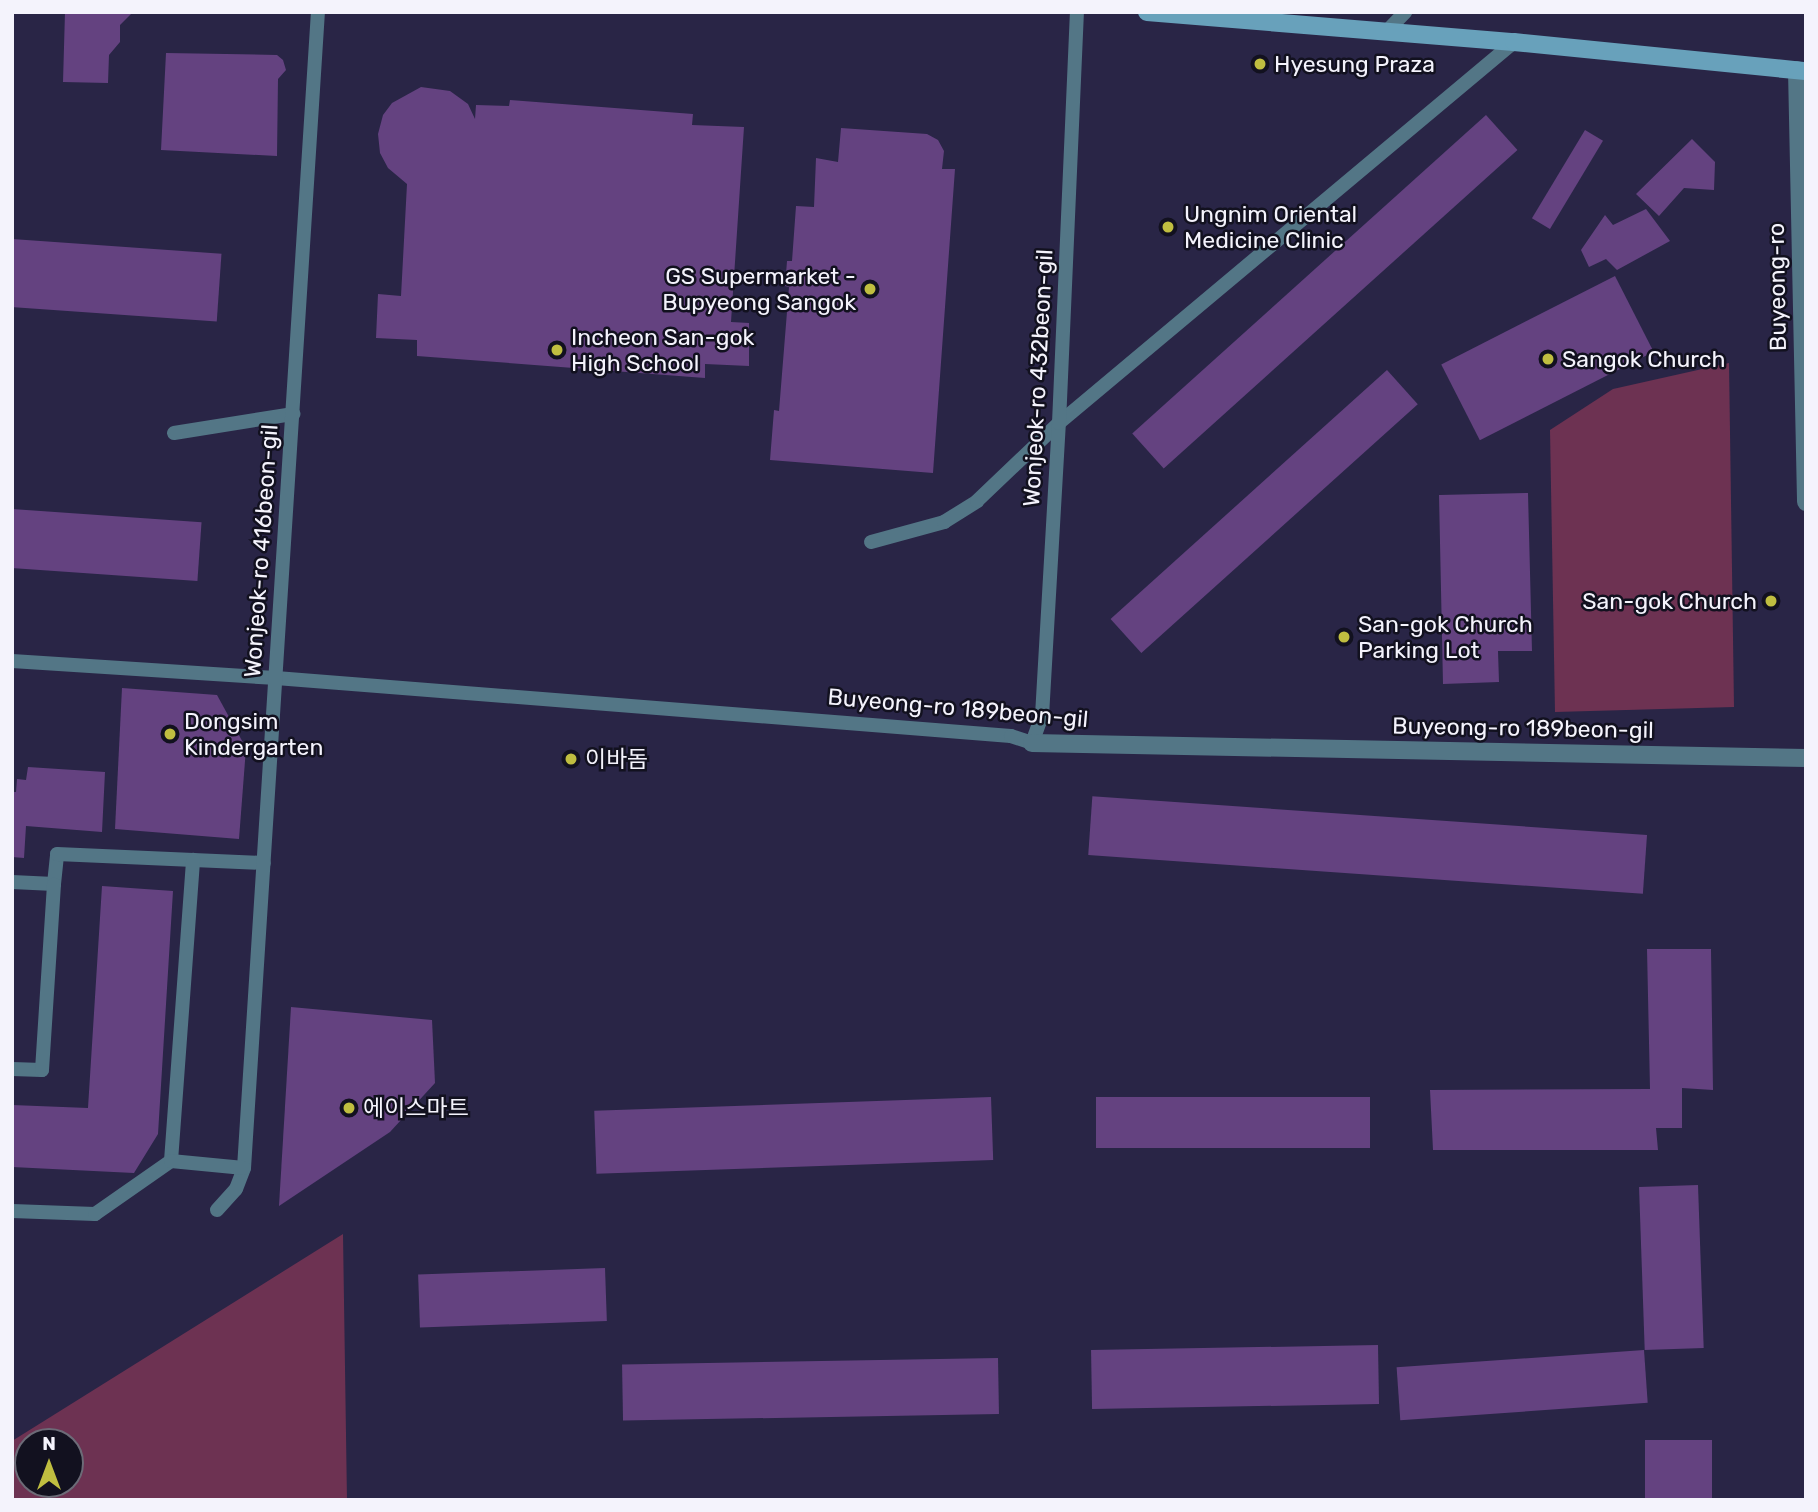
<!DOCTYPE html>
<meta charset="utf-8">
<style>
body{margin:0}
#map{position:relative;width:1818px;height:1512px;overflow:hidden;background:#292546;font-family:Rubik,"Noto Sans KR",sans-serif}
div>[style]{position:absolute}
.green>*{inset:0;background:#6d3252}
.building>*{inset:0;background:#644280;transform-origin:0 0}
.service>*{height:14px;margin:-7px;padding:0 7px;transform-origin:7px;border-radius:7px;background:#537686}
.minor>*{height:18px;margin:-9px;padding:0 9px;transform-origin:9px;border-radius:9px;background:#537686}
.tertiary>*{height:18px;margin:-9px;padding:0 9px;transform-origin:9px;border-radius:9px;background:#537686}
.secondary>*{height:18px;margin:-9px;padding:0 9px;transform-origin:9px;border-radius:9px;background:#68a1bb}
.dots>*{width:19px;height:19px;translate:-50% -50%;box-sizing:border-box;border:4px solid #12111f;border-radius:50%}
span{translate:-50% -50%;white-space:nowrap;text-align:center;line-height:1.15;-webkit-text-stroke:5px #12111f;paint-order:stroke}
.poi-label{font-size:23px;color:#f4f3fc}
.left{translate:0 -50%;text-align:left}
.right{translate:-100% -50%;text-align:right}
.street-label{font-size:23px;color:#f4f3fc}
.frame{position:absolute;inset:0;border:14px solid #f4f3fc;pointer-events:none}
.north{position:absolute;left:14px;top:1428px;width:70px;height:70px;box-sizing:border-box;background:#12111f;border:2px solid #6c6b77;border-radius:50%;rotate:0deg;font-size:19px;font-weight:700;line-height:28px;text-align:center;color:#f4f3fc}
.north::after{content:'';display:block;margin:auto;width:24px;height:32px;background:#c0be40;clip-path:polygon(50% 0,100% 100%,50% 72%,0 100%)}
</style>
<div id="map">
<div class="green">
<div style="clip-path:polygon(1729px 363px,1734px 707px,1555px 712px,1550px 430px,1613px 389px)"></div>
<div style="clip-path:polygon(evenodd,343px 1234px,347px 1500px,12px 1500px,12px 1441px,343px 1234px,28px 1442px,70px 1442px,70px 1484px,28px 1484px,28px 1442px)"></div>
</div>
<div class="building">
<div style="clip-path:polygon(65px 12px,133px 12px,120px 25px,120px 42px,109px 55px,108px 83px,63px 82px)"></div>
<div style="clip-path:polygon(166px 53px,277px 55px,283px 60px,286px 70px,278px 79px,277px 156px,161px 150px)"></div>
<div style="clip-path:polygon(421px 87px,450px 91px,468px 104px,475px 119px,476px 105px,509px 106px,510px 100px,693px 114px,692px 125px,744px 127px,731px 322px,749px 323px,749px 366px,705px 364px,705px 378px,417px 356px,417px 340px,376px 338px,378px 294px,401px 296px,407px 184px,388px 168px,380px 153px,378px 134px,383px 115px,392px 103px)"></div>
<div style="left:1486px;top:115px;width:47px;height:476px;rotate:48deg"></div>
<div style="clip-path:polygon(841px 128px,927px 134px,938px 140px,944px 151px,942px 169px,955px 169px,933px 473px,770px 460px,774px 410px,779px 411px,789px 287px,785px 286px,787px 261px,792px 261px,796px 206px,814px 207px,816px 158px,838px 162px)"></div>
<div style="left:1585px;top:130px;width:21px;height:103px;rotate:31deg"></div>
<div style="clip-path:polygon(1692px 139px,1715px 162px,1714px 190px,1684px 188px,1659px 216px,1636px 194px)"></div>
<div style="clip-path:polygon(1646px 209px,1670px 241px,1617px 270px,1606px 259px,1589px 267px,1581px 250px,1605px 215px,1613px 225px)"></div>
<div style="left:12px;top:239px;width:210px;height:68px;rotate:4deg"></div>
<div style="left:1615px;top:276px;width:85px;height:195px;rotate:63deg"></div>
<div style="left:1387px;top:370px;width:46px;height:372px;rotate:48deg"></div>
<div style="clip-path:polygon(1528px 493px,1532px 651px,1498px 651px,1499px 682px,1443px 684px,1439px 495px)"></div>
<div style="left:12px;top:509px;width:190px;height:59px;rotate:4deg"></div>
<div style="clip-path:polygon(122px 688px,217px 695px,246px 748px,239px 839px,115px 829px)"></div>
<div style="clip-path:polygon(28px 767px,105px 772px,102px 832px,26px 826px,24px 858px,12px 857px,12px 792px,16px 792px,17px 779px,26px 780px)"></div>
<div style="left:1647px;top:835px;width:59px;height:556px;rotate:94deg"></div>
<div style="clip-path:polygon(102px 886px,173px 891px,158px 1134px,134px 1173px,12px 1167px,12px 1105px,88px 1108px)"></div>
<div style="clip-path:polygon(1647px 949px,1711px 949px,1713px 1090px,1682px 1088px,1682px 1128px,1656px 1128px,1658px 1150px,1433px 1150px,1430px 1090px,1650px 1089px)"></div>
<div style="clip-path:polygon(291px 1007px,432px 1020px,435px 1083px,390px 1132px,279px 1206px)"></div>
<div style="left:991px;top:1097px;width:63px;height:397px;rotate:88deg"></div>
<div style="left:1370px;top:1097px;width:51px;height:274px;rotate:90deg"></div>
<div style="left:1698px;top:1185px;width:163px;height:59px;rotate:88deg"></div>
<div style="left:605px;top:1268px;width:53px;height:187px;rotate:88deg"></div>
<div style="left:1378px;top:1345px;width:59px;height:287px;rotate:89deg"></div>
<div style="left:1644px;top:1350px;width:53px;height:248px;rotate:86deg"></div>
<div style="left:998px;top:1358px;width:56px;height:376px;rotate:89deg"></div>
<div style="left:1645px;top:1440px;width:67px;height:60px"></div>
</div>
<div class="service">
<div style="left:1386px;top:32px;width:28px;rotate:-46deg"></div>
<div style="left:174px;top:433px;width:121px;rotate:-9.1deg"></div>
<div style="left:871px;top:542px;width:76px;rotate:-15.3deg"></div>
<div style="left:944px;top:522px;width:39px;rotate:-32deg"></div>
<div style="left:977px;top:501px;width:113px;rotate:-43.6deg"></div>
<div style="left:1059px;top:423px;width:593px;rotate:-39.94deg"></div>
<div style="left:12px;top:661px;width:265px;rotate:3.7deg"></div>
<div style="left:276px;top:678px;width:737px;rotate:4.51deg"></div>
<div style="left:1011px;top:736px;width:22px;rotate:18deg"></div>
<div style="left:1032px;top:743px;width:29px;rotate:-70deg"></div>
<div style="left:1042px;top:716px;width:293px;rotate:-86.7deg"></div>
<div style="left:1059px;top:423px;width:411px;rotate:-87.5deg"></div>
<div style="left:12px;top:882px;width:42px;rotate:2.7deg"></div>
<div style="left:54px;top:884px;width:30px;rotate:-84deg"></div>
<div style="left:57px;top:854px;width:207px;rotate:2.5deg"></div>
<div style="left:12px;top:1069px;width:30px;rotate:2deg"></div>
<div style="left:42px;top:1070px;width:186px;rotate:-86.3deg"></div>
<div style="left:171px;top:1161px;width:302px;rotate:-85.8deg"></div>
<div style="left:217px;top:1210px;width:28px;rotate:-48deg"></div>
<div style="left:236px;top:1189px;width:22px;rotate:-69deg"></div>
<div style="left:244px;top:1168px;width:1158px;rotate:-86.34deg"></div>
<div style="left:12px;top:1211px;width:83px;rotate:2.1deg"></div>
<div style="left:95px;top:1214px;width:93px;rotate:-34.9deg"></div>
<div style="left:171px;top:1161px;width:73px;rotate:5.5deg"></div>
</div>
<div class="minor">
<div style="left:1032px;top:743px;width:774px;rotate:1.11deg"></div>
</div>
<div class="tertiary">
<div style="left:1797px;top:70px;width:432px;rotate:88.8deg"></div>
</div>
<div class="secondary">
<div style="left:1147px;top:12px;width:368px;rotate:4.7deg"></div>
<div style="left:1514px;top:42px;width:293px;rotate:5.7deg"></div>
</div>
<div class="dots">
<div style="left:1260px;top:64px;background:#c0be40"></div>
<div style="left:1168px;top:227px;background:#c0be40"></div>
<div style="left:870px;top:289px;background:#c0be40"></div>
<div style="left:557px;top:350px;background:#c0be40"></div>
<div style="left:1548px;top:359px;background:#c0be40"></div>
<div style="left:1771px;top:601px;background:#c0be40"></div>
<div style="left:1344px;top:637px;background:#c0be40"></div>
<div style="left:170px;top:734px;background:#c0be40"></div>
<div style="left:571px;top:759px;background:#c0be40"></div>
<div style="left:349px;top:1108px;background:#c0be40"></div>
</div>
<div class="poi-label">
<span class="left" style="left:1274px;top:64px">Hyesung Praza</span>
<span class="left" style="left:1184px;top:227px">Ungnim Oriental<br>Medicine Clinic</span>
<span class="right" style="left:856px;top:289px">GS Supermarket -<br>Bupyeong Sangok</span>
<span class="left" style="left:571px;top:350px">Incheon San-gok<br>High School</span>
<span class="left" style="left:1562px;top:359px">Sangok Church</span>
<span class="right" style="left:1757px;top:601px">San-gok Church</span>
<span class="left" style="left:1358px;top:637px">San-gok Church<br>Parking Lot</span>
<span class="left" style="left:184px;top:734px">Dongsim<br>Kindergarten</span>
<span class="left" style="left:585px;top:759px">이바돔</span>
<span class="left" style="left:363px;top:1108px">에이스마트</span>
</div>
<div class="street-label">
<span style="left:1777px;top:287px;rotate:-91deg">Buyeong-ro</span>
<span style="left:1038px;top:378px;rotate:-87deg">Wonjeok-ro 432beon-gil</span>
<span style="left:261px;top:551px;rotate:-86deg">Wonjeok-ro 416beon-gil</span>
<span style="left:958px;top:708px;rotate:5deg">Buyeong-ro 189beon-gil</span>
<span style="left:1523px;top:728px;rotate:1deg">Buyeong-ro 189beon-gil</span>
</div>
<div class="frame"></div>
<div class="north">N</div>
</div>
